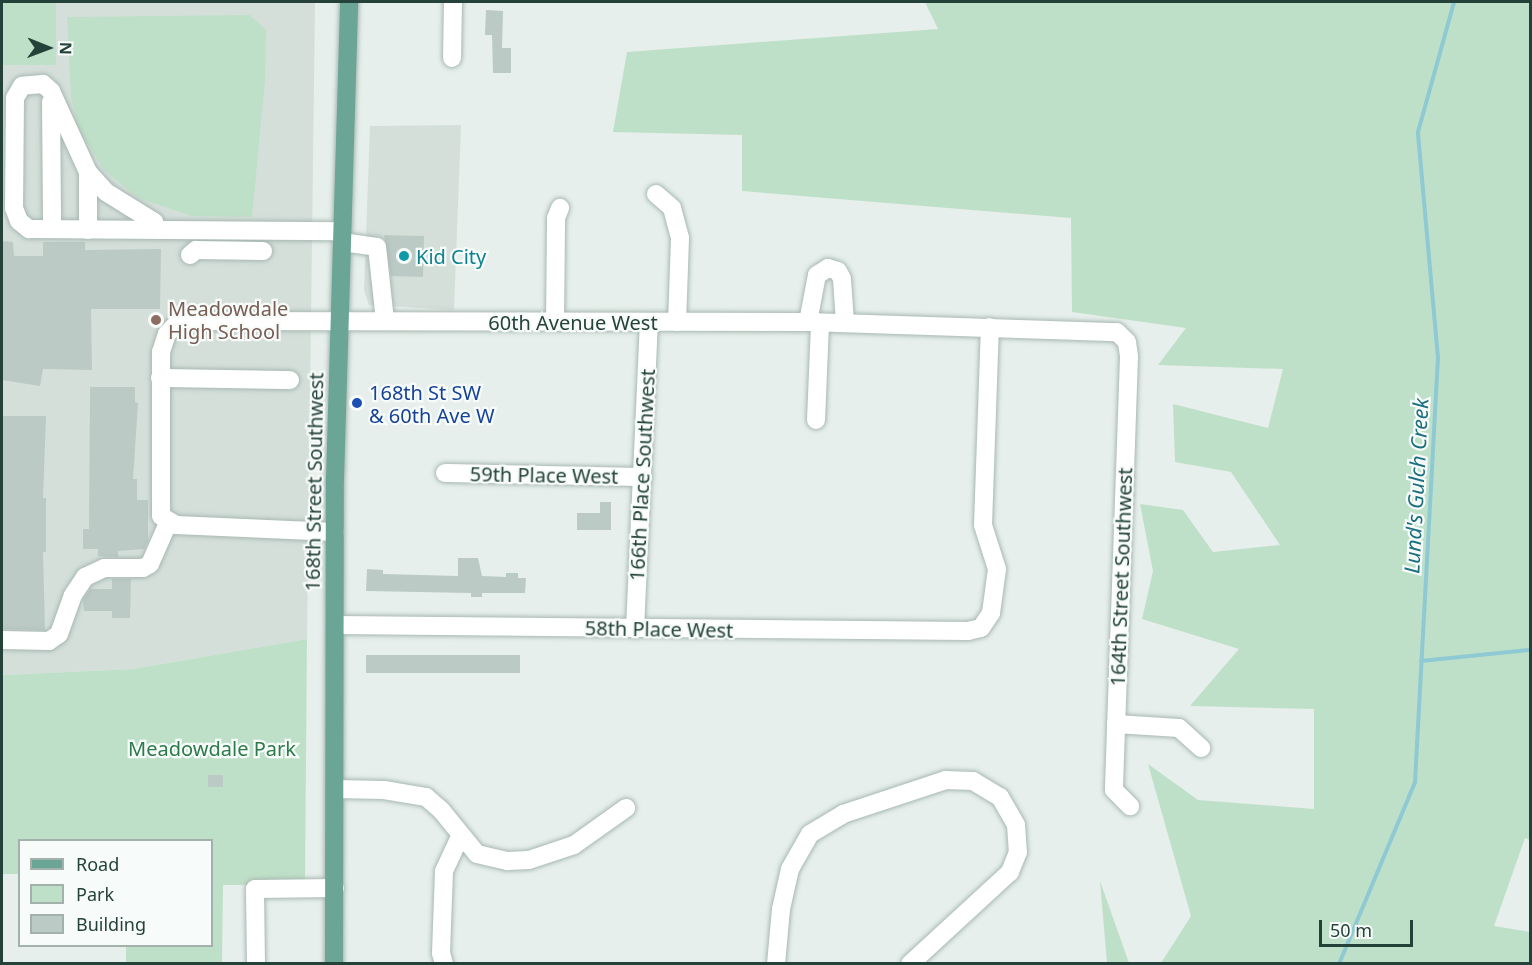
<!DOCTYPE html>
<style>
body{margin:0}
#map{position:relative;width:1532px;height:965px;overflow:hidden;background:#e6efeb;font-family:"Noto Sans",sans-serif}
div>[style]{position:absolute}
.built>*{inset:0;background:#d4dfda}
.green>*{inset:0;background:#bfe0c8;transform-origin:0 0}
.stream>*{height:4px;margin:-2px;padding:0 2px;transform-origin:2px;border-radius:2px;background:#8ec9d4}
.building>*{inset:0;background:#bbcac4;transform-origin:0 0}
.roads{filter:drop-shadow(0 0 2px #a8b8b2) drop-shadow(0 0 2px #a8b8b2)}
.minor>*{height:18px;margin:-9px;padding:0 9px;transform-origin:9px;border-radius:9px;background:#fff}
.major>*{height:18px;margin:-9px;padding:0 9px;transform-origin:9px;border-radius:9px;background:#6aa596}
.dots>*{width:16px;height:16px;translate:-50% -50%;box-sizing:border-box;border:3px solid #f7fbf9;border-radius:50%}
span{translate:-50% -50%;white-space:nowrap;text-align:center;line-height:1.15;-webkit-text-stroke:4.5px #f7fbf9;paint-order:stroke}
.culture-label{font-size:20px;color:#0d838f}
.left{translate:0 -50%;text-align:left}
.education-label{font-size:20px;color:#785e54}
.street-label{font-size:20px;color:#24423a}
.transit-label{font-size:20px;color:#164399}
.park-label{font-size:20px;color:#2d7a4b}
.water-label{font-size:21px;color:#1c6f80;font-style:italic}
.frame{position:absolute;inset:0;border:3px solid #24423a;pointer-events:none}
.legend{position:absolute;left:18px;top:839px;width:195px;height:108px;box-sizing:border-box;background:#f7fbf9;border:2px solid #a3b1ad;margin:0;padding:8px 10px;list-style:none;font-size:18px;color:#24423a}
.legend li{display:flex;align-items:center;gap:12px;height:30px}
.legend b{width:30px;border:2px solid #a3b1ad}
.north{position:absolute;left:18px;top:18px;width:60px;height:60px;-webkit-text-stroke:4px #f7fbf9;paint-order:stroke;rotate:91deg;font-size:16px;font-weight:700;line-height:24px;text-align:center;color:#24423a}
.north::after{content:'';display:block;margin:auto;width:21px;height:27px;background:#24423a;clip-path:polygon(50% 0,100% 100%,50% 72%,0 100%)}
.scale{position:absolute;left:1319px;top:920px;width:94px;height:27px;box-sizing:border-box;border:3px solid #24423a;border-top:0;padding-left:8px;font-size:18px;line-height:21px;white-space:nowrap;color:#24423a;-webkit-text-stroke:4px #f7fbf9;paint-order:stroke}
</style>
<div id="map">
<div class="built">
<div style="clip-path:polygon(2px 2px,315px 2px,307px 639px,133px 669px,2px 675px)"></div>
<div style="clip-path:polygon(461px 125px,454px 310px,369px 305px,364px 291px,370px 126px)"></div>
</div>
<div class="green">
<div style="clip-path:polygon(925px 2px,1530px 2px,1530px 840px,1525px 838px,1494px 926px,1530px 932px,1530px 963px,1161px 963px,1191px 916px,1148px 764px,1198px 800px,1314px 809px,1314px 709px,1190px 706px,1239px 649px,1142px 619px,1153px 571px,1140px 504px,1183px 510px,1213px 552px,1280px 545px,1231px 472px,1175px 462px,1173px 404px,1268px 428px,1283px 369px,1158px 365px,1186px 328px,1072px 312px,1071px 218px,742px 191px,742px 135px,613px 132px,627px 52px,938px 29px)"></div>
<div style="left:2px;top:3px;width:54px;height:62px"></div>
<div style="clip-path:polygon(250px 15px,266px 30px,265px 80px,252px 217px,192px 216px,138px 198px,104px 170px,79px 129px,71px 98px,67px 17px)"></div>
<div style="clip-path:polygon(307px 639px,305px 885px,223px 885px,222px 963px,126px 963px,126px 946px,212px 946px,212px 840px,20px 840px,19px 874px,2px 874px,2px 675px,133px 669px)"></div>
<div style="clip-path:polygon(1100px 881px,1129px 963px,1107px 963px)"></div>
</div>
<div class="stream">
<div style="left:1421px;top:661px;width:110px;rotate:-5.8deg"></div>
<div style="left:1339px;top:964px;width:197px;rotate:-67.3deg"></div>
<div style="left:1415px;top:782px;width:425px;rotate:-86.9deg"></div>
<div style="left:1438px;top:358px;width:227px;rotate:-95.1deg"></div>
<div style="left:1418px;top:132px;width:135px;rotate:-74.5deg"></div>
</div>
<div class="building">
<div style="clip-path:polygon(486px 10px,503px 11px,502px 48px,511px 48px,511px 73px,493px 73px,492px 35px,485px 35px)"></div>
<div style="clip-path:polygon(384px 235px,424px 236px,423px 277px,391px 276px)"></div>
<div style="clip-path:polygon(2px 241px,13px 242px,14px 256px,43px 256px,43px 242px,85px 242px,85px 250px,161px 249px,160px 309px,91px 309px,92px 370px,43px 369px,40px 386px,2px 380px)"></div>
<div style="clip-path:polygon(90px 387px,135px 387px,135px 402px,138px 403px,133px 479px,137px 479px,137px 500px,148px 500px,148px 541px,144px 549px,118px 551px,118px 557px,98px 556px,98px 549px,83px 549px,83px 529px,89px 529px)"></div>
<div style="clip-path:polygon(2px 416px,46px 416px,43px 498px,46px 498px,46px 552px,43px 552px,45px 630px,2px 629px)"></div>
<div style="clip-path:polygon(600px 502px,611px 502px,611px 530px,577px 530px,577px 513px,600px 513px)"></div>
<div style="clip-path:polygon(458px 558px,478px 558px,482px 576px,506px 577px,506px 573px,518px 573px,518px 578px,526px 578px,525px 593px,482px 593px,482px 597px,471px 597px,471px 593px,366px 591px,367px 569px,383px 570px,383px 574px,458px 576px)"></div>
<div style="clip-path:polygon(112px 579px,131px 579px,130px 618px,112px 618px,112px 611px,84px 611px,83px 600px,90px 589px,112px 589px)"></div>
<div style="left:366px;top:655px;width:154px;height:18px"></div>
<div style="left:208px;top:775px;width:15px;height:12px"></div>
</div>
<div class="roads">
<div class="minor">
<div style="left:452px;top:58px;width:56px;rotate:-89deg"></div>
<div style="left:51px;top:102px;width:127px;rotate:89.5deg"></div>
<div style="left:656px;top:194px;width:21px;rotate:41deg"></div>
<div style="left:672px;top:208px;width:31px;rotate:75deg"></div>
<div style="left:680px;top:238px;width:84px;rotate:92deg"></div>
<div style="left:88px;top:230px;width:58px;rotate:-90deg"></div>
<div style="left:157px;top:230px;width:9px;rotate:-111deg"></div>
<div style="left:154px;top:222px;width:57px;rotate:-148deg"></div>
<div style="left:106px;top:192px;width:27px;rotate:-132deg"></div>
<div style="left:88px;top:172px;width:89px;rotate:-114.6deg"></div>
<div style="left:51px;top:91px;width:11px;rotate:-139deg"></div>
<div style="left:43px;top:84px;width:21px;rotate:175deg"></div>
<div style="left:22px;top:86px;width:14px;rotate:120deg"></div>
<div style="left:15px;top:98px;width:110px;rotate:90.5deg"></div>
<div style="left:14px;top:208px;width:14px;rotate:69deg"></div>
<div style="left:19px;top:221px;width:13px;rotate:39deg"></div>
<div style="left:29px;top:229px;width:313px;rotate:0.4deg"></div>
<div style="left:342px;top:242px;width:35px;rotate:8deg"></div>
<div style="left:377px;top:247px;width:74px;rotate:83.8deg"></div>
<div style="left:190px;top:255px;width:8px;rotate:-40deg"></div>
<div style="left:196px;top:250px;width:67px;rotate:0.9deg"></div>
<div style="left:555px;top:322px;width:104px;rotate:-89.4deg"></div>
<div style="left:556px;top:218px;width:11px;rotate:-68deg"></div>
<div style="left:808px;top:322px;width:48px;rotate:-79.2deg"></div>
<div style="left:817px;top:275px;width:13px;rotate:-32deg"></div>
<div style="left:828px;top:268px;width:10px;rotate:17deg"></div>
<div style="left:838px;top:271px;width:9px;rotate:63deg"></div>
<div style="left:842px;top:279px;width:44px;rotate:86.1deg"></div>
<div style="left:160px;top:378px;width:130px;rotate:0.9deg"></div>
<div style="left:816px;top:420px;width:97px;rotate:-87.6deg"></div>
<div style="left:445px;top:473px;width:198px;rotate:1.2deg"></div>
<div style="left:335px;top:532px;width:159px;rotate:-177.5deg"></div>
<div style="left:176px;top:525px;width:17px;rotate:-149deg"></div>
<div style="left:161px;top:516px;width:164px;rotate:-90deg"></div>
<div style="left:161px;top:352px;width:19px;rotate:-72deg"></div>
<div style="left:167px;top:334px;width:18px;rotate:-47deg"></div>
<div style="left:179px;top:321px;width:629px;rotate:0.09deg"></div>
<div style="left:808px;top:322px;width:309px;rotate:1.9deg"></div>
<div style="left:1117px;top:332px;width:14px;rotate:45deg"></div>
<div style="left:1127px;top:342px;width:15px;rotate:82deg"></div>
<div style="left:1129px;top:357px;width:433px;rotate:92deg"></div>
<div style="left:1114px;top:790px;width:23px;rotate:45deg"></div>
<div style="left:336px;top:625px;width:632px;rotate:0.54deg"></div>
<div style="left:968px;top:631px;width:13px;rotate:-13deg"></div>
<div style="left:981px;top:628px;width:18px;rotate:-56deg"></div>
<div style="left:991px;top:613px;width:44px;rotate:-82.2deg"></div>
<div style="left:997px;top:569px;width:46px;rotate:-107.7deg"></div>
<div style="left:983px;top:525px;width:198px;rotate:-88deg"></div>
<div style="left:635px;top:629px;width:307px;rotate:-87.4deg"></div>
<div style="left:2px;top:640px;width:47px;rotate:1.2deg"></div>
<div style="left:49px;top:641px;width:12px;rotate:-35deg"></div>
<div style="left:59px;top:634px;width:41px;rotate:-70.3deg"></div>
<div style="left:73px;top:595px;width:22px;rotate:-56deg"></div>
<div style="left:85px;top:577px;width:21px;rotate:-25deg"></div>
<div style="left:104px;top:568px;width:39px"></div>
<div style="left:143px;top:568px;width:8px;rotate:-30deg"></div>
<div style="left:150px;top:564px;width:45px;rotate:-66.3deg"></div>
<div style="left:1116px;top:724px;width:63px;rotate:3.6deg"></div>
<div style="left:1179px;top:728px;width:30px;rotate:42deg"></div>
<div style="left:336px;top:789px;width:48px;rotate:1.2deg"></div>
<div style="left:384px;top:790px;width:43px;rotate:9.5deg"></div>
<div style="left:426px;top:797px;width:20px;rotate:41deg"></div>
<div style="left:441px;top:810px;width:57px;rotate:50.7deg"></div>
<div style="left:477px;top:854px;width:32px;rotate:13deg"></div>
<div style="left:508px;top:861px;width:21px;rotate:-3deg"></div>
<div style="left:529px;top:860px;width:47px;rotate:-18.4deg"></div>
<div style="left:574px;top:845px;width:64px;rotate:-35.4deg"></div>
<div style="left:256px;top:964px;width:75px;rotate:-90.8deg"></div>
<div style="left:255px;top:889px;width:80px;rotate:-0.7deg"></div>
<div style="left:444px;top:964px;width:11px;rotate:-105deg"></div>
<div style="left:441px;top:953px;width:82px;rotate:-87.9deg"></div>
<div style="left:444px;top:871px;width:38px;rotate:-65deg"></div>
<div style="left:776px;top:964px;width:55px;rotate:-84.8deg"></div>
<div style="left:781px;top:909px;width:41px;rotate:-77.3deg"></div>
<div style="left:790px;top:869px;width:40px;rotate:-60.3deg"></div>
<div style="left:810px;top:834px;width:39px;rotate:-31deg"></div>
<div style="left:843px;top:814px;width:108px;rotate:-18.3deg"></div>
<div style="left:946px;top:780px;width:27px;rotate:2deg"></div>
<div style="left:973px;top:781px;width:31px;rotate:31deg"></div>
<div style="left:1000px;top:797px;width:32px;rotate:60deg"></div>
<div style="left:1016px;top:825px;width:27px;rotate:86deg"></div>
<div style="left:1018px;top:852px;width:22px;rotate:112deg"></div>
<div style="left:1010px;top:872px;width:136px;rotate:137.4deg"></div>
</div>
<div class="major">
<div style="left:334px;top:964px;width:485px;rotate:-89.9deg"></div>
<div style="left:335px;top:479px;width:477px;rotate:-88.3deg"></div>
</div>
</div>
<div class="dots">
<div style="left:404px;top:256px;background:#0f9aa8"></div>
<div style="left:156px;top:320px;background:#8d6e63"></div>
<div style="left:357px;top:403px;background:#1a4fb4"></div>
</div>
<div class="culture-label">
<span class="left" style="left:416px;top:256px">Kid City</span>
</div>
<div class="education-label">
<span class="left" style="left:168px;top:320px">Meadowdale<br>High School</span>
</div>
<div class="street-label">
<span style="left:573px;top:322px">60th Avenue West</span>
<span style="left:544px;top:475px;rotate:1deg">59th Place West</span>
<span style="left:642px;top:475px;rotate:-87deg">166th Place Southwest</span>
<span style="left:314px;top:482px;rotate:-89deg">168th Street Southwest</span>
<span style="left:1121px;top:577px;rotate:-88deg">164th Street Southwest</span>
<span style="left:659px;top:629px;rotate:1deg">58th Place West</span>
</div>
<div class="transit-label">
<span class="left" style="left:369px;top:404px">168th St SW<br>&amp; 60th Ave W</span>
</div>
<div class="park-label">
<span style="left:212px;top:748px">Meadowdale Park</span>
</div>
<div class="water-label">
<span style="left:1416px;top:486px;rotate:-87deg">Lund's Gulch Creek</span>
</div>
<div class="frame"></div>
<ul class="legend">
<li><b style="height:8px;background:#6aa596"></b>Road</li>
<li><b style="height:16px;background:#bfe0c8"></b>Park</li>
<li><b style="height:16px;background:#bbcac4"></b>Building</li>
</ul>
<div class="north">N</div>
<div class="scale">50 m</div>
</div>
